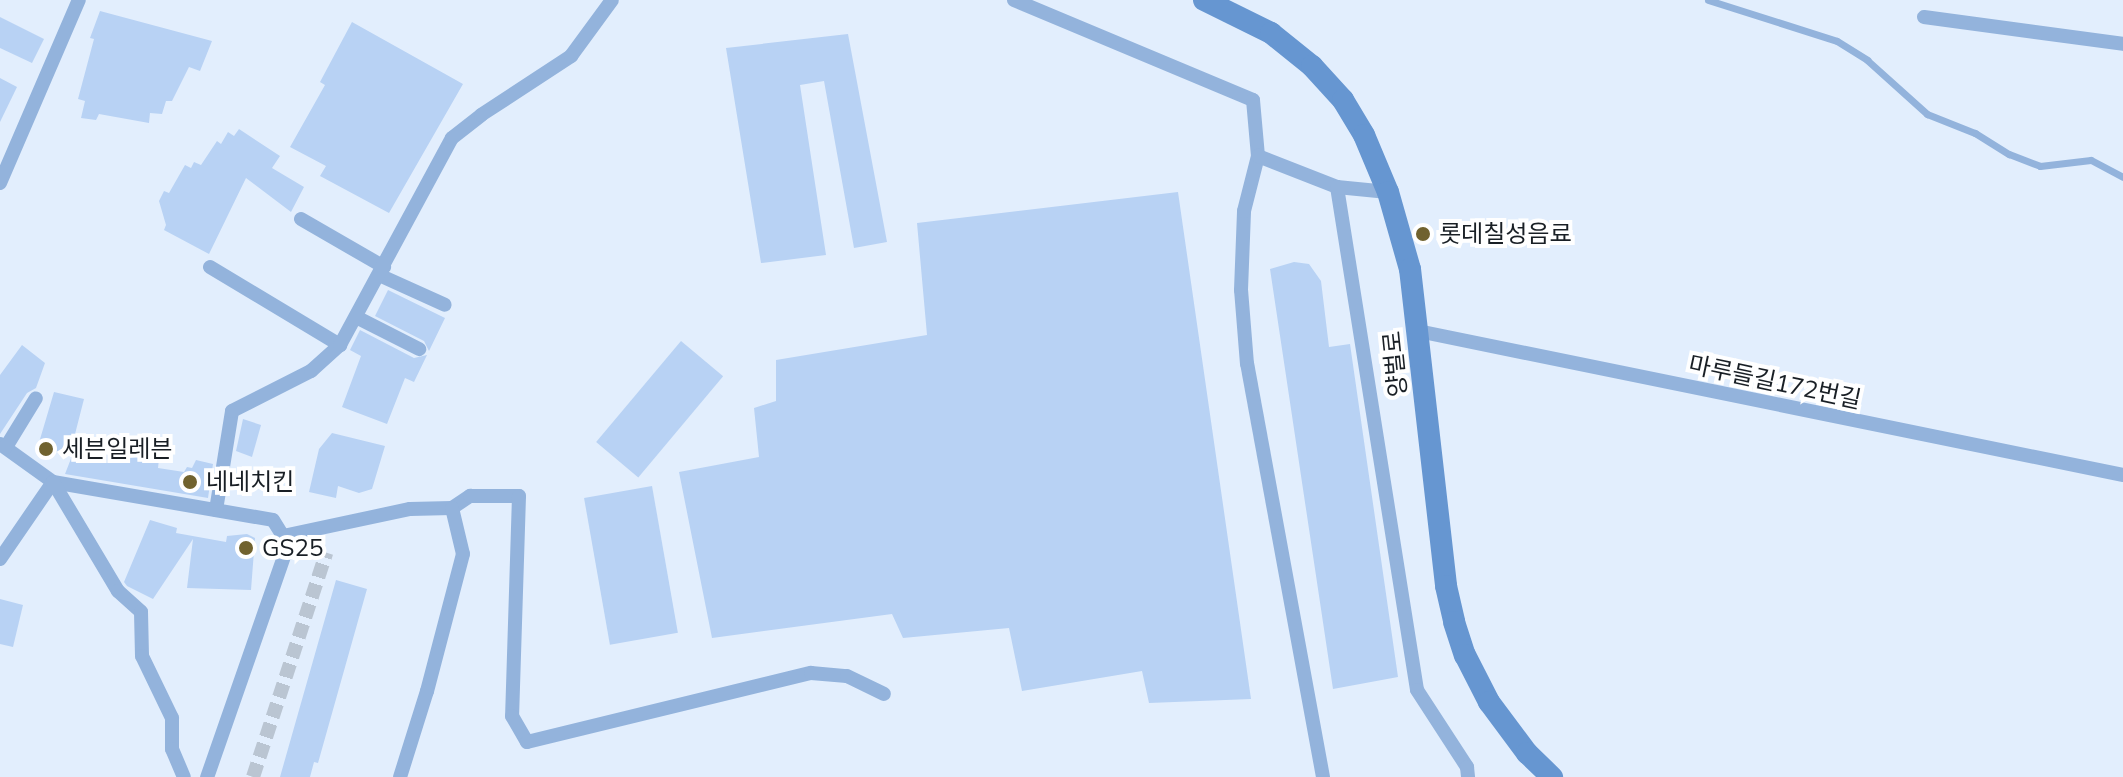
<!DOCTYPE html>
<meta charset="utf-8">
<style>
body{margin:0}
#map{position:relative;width:2123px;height:777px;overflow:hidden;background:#e2eefd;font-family:Mulish,"Noto Sans KR",sans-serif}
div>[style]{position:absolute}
.building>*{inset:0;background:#b8d2f4;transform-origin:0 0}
.street-tunnel>*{height:14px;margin-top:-7px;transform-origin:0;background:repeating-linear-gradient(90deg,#bac5d2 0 14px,transparent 0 21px)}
.lane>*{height:7px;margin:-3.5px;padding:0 3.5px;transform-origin:3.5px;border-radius:3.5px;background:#93b3dc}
.street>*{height:14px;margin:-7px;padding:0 7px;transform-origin:7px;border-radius:7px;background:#93b3dc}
.secondary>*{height:22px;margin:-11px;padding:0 11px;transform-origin:11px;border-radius:11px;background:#6696d1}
.dots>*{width:22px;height:22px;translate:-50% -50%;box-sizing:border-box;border:4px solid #fff;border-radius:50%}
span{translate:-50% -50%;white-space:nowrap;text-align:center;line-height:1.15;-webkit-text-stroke:8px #fff;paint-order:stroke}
.poi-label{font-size:24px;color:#191f25}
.left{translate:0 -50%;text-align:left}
.street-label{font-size:24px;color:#191f25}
</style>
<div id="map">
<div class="building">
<div style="clip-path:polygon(100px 11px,212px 41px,200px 71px,189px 67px,172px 101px,166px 101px,162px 114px,150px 113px,149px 123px,99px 114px,96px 120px,81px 118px,85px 101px,78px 99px,94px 39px,90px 38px)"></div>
<div style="clip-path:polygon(0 17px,44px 39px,32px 63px,0 48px)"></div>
<div style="clip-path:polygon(352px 22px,463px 84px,389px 213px,320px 176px,326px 166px,290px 147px,325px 85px,320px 82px)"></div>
<div style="clip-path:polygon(848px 34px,887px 242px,854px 248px,824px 81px,800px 85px,826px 255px,761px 263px,726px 48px)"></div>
<div style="clip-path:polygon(0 78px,17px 87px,0 122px)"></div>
<div style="clip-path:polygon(239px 129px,280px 156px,272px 168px,304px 187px,291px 212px,246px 178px,209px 254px,164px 230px,166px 225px,159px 201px,164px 191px,169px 193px,185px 165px,191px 168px,194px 162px,201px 165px,217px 141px,221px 144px,228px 132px,234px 136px)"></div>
<div style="clip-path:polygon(1178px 192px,1251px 699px,1149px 703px,1142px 671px,1022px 691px,1009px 628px,903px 638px,892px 614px,712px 638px,679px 472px,759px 457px,754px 408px,776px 401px,776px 360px,927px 335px,917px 223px)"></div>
<div style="clip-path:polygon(1294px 262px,1309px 264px,1321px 281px,1329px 347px,1350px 344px,1398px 677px,1333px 689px,1270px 269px)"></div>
<div style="clip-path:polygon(388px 290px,445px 318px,429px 351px,424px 341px,375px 316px)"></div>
<div style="clip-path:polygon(360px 330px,414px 358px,427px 355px,414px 382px,405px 378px,387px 424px,342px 407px,361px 356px,350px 350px)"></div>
<div style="left:681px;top:341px;width:55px;height:132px;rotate:40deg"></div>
<div style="clip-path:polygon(22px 345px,45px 363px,36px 388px,27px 393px,0 434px,0 375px)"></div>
<div style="clip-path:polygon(54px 392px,84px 399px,74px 438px,143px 448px,159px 459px,158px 468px,184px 472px,187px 467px,192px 468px,196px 460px,213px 464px,208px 498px,65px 474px,72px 456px,38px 446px)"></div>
<div style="clip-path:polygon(243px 419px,261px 425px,252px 457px,236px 451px)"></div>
<div style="clip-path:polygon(332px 433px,385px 446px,372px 489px,359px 493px,338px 486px,336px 498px,309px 492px,319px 449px)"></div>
<div style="left:652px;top:486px;width:149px;height:69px;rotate:80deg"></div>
<div style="clip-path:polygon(150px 520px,177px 528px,176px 533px,226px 542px,227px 536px,247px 534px,255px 538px,251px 590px,187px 588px,193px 539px,153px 599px,127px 586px,124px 582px)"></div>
<div style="clip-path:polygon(336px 580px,367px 589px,318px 763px,314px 762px,310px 777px,280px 777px)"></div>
<div style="clip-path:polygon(0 599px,23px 605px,13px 647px,0 644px)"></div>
</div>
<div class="street-tunnel">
<div style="left:253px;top:777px;width:236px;rotate:-71.9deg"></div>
</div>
<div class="lane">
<div style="left:1708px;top:0;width:135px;rotate:17.6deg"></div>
<div style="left:1837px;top:41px;width:36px;rotate:32deg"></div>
<div style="left:1867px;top:60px;width:81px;rotate:42deg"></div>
<div style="left:1927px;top:114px;width:52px;rotate:21.6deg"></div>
<div style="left:1975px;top:133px;width:40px;rotate:32deg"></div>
<div style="left:2009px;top:154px;width:33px;rotate:21deg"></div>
<div style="left:2040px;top:166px;width:51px;rotate:-6.7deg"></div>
<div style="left:2091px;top:160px;width:36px;rotate:28deg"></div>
</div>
<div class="street">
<div style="left:1014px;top:0;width:259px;rotate:22.7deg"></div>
<div style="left:1253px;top:100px;width:56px;rotate:84.9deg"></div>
<div style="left:1924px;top:17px;width:201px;rotate:7.7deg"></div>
<div style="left:0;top:183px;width:199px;rotate:-66.7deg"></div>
<div style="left:1337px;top:187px;width:509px;rotate:80.96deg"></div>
<div style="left:1417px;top:690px;width:92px;rotate:57deg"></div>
<div style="left:1467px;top:767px;width:10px;rotate:84deg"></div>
<div style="left:301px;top:219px;width:96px;rotate:30deg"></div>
<div style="left:210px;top:267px;width:152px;rotate:31deg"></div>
<div style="left:379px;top:275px;width:72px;rotate:24.4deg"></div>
<div style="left:356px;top:317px;width:71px;rotate:26.9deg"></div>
<div style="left:1418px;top:331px;width:720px;rotate:11.54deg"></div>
<div style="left:0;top:444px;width:65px;rotate:35.6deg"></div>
<div style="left:53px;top:482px;width:223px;rotate:9.8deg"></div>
<div style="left:273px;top:520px;width:19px;rotate:58deg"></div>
<div style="left:283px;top:536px;width:10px;rotate:61deg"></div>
<div style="left:288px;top:545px;width:246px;rotate:109.2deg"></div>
<div style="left:6px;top:447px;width:57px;rotate:-58.5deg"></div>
<div style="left:452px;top:508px;width:22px;rotate:-34deg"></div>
<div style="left:470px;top:496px;width:49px"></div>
<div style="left:519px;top:496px;width:220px;rotate:91.8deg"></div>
<div style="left:512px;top:716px;width:30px;rotate:60deg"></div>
<div style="left:527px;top:742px;width:292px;rotate:-13.7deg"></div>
<div style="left:811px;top:673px;width:36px;rotate:5deg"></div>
<div style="left:847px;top:676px;width:41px;rotate:25.9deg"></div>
<div style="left:216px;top:510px;width:100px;rotate:-80.8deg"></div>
<div style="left:232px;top:411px;width:89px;rotate:-26.9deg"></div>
<div style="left:311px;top:371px;width:39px;rotate:-42deg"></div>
<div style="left:340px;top:345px;width:235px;rotate:-61.6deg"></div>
<div style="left:452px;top:138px;width:37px;rotate:-38deg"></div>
<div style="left:481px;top:115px;width:108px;rotate:-33.2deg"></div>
<div style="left:571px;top:56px;width:69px;rotate:-53.8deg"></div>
<div style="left:283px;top:536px;width:130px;rotate:-12deg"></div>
<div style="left:410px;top:509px;width:42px;rotate:-1.4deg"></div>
<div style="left:452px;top:508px;width:47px;rotate:76.6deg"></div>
<div style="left:463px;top:554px;width:142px;rotate:104.7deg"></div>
<div style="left:427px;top:691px;width:90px;rotate:107.4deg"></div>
<div style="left:0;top:559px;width:93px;rotate:-55.5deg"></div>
<div style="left:53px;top:482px;width:127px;rotate:59.2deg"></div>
<div style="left:118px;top:591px;width:31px;rotate:42deg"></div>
<div style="left:141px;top:612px;width:44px;rotate:88.7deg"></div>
<div style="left:142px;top:656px;width:69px;rotate:64.2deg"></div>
<div style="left:172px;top:718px;width:31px;rotate:90deg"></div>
<div style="left:172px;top:749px;width:30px;rotate:67deg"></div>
<div style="left:1323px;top:777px;width:420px;rotate:-100.4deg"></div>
<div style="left:1247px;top:364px;width:74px;rotate:-94.6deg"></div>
<div style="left:1241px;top:290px;width:79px;rotate:-87.8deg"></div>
<div style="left:1244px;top:211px;width:57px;rotate:-75.7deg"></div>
<div style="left:1258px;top:156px;width:85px;rotate:21.4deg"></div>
<div style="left:1337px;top:187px;width:51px;rotate:5.6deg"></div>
</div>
<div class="secondary">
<div style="left:1204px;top:0;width:75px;rotate:26.2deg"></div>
<div style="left:1271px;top:33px;width:53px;rotate:38.8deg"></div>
<div style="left:1312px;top:66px;width:46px;rotate:47.6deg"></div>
<div style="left:1343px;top:100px;width:41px;rotate:59deg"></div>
<div style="left:1364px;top:135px;width:62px;rotate:67.2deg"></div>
<div style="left:1388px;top:192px;width:80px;rotate:74.1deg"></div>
<div style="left:1410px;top:269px;width:319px;rotate:83.5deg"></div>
<div style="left:1446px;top:586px;width:37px;rotate:77deg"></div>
<div style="left:1454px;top:622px;width:35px;rotate:72deg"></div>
<div style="left:1465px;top:655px;width:53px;rotate:62.9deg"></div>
<div style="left:1489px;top:702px;width:64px;rotate:53.3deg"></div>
<div style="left:1527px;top:753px;width:35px;rotate:44deg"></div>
</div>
<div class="dots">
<div style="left:1423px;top:234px;background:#70622f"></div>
<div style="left:46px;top:449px;background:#70622f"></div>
<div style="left:190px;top:482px;background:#70622f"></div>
<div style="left:246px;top:548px;background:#70622f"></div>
</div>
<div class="poi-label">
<span class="left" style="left:1439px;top:234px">롯데칠성음료</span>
<span class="left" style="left:62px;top:449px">세븐일레븐</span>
<span class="left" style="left:206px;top:482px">네네치킨</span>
<span class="left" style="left:262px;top:548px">GS25</span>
</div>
<div class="street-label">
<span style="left:1395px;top:364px;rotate:-96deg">양벌로</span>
<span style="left:1775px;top:382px;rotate:12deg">마루들길172번길</span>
</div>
</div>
